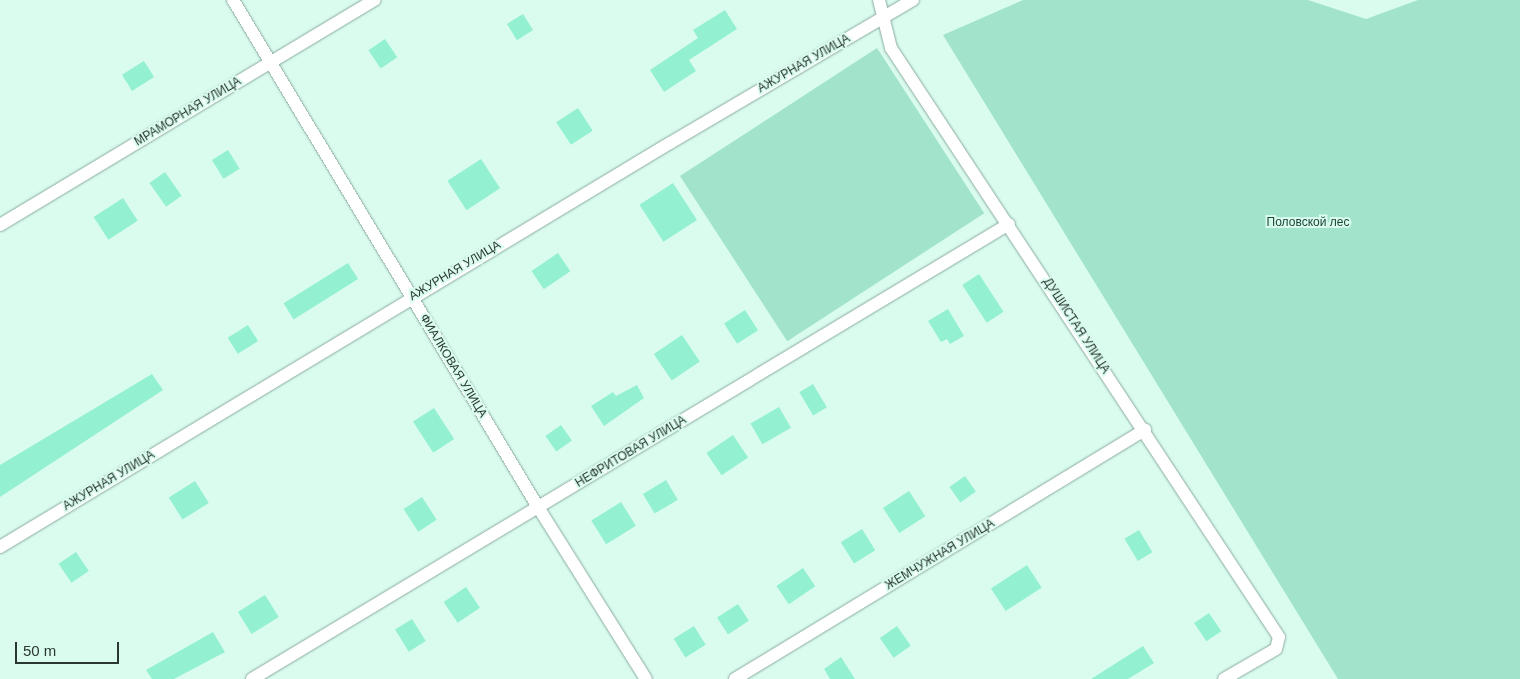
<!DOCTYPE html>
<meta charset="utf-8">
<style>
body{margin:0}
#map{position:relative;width:1520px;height:679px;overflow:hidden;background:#dafcef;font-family:Arial,sans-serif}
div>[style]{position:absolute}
.green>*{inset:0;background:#a1e3cb;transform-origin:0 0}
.building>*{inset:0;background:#93f1d1;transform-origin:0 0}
.roads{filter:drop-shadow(0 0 1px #8aaa9e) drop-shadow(0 0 1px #8aaa9e)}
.minor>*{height:12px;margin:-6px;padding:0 6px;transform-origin:6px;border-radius:6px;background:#fff}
span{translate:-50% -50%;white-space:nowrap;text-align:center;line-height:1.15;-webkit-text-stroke:4px #dafcef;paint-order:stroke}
.street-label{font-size:12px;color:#2a3732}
.park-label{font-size:12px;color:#1b4538}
.scale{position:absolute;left:15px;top:642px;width:104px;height:22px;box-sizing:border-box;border:2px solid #2a3732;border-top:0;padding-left:6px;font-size:15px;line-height:18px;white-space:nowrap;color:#2a3732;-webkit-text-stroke:4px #dafcef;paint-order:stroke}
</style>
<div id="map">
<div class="green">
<div style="clip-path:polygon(1023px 0,1308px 0,1366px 19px,1418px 0,1520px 0,1520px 679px,1338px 679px,943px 35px)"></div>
<div style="left:877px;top:48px;width:197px;height:235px;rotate:57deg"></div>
</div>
<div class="building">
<div style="clip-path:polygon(725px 10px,737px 29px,689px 60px,696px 71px,664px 92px,650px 70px,698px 38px,693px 30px)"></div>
<div style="left:523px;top:14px;width:19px;height:19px;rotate:58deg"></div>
<div style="left:385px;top:39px;width:22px;height:20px;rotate:56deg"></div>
<div style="left:144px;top:61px;width:19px;height:26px;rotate:58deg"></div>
<div style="left:578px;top:108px;width:27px;height:26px;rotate:57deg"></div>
<div style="left:228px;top:150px;width:22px;height:19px;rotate:58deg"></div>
<div style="left:481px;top:159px;width:35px;height:40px;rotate:57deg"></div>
<div style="left:165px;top:172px;width:29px;height:19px;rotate:55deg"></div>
<div style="left:673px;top:183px;width:44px;height:40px;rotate:57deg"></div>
<div style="left:123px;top:198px;width:27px;height:35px;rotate:57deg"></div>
<div style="left:558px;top:253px;width:22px;height:32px;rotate:56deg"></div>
<div style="left:348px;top:263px;width:19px;height:76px;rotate:58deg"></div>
<div style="left:979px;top:274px;width:45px;height:20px;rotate:57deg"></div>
<div style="clip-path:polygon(948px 309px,964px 336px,950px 344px,947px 339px,941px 342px,928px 321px)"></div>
<div style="left:745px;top:310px;width:24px;height:25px;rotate:57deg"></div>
<div style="left:248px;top:325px;width:19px;height:24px;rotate:58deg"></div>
<div style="left:682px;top:335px;width:32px;height:34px;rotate:56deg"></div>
<div style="clip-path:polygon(152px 374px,163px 390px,0 497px,0 465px)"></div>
<div style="left:813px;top:384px;width:27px;height:16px;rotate:59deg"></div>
<div style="clip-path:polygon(637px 385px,644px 398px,604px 426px,591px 406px,613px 392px,616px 396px)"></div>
<div style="left:779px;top:407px;width:24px;height:33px;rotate:60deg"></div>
<div style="left:434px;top:408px;width:37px;height:25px;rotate:57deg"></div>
<div style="left:561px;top:425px;width:19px;height:19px;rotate:55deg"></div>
<div style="left:733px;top:435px;width:27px;height:32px;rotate:56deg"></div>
<div style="left:965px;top:476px;width:19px;height:19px;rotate:55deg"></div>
<div style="left:666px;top:480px;width:23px;height:27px;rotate:59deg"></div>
<div style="left:195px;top:481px;width:26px;height:31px;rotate:58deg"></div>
<div style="left:909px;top:491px;width:30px;height:31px;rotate:57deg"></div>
<div style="left:422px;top:497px;width:27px;height:22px;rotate:57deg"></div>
<div style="left:621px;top:502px;width:28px;height:35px;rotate:58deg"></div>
<div style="left:862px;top:529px;width:25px;height:25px;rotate:58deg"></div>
<div style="left:1139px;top:530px;width:26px;height:17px;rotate:59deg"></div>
<div style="left:76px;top:552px;width:23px;height:21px;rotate:56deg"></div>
<div style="left:1027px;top:565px;width:27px;height:43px;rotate:57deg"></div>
<div style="left:803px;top:568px;width:22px;height:32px;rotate:56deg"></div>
<div style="left:466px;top:587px;width:25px;height:27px;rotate:56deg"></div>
<div style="left:265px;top:595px;width:26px;height:32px;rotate:58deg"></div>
<div style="left:738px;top:604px;width:20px;height:25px;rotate:57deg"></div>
<div style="left:1209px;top:613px;width:22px;height:18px;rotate:56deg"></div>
<div style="left:412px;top:619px;width:26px;height:20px;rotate:58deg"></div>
<div style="left:694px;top:626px;width:22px;height:24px;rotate:58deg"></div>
<div style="left:897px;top:626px;width:24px;height:21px;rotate:55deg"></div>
<div style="clip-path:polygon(213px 632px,225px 652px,174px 679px,152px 679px,146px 670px)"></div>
<div style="clip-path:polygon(1143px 646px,1154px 663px,1128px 679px,1091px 679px)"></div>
<div style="clip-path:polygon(841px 657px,855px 679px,830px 679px,824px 669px)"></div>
</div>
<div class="roads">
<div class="minor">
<div style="left:233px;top:0;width:592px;rotate:58.97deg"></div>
<div style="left:538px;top:507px;width:203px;rotate:57.9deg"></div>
<div style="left:879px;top:0;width:49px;rotate:76deg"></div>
<div style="left:891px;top:48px;width:705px;rotate:56.63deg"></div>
<div style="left:1279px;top:637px;width:12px;rotate:104deg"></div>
<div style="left:1276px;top:649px;width:60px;rotate:150deg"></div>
<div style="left:0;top:225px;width:437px;rotate:-31deg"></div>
<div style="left:0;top:547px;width:782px;rotate:-31.09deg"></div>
<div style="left:670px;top:143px;width:282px;rotate:-30.5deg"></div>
<div style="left:252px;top:679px;width:883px;rotate:-31.01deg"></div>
<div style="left:735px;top:679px;width:480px;rotate:-31.3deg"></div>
</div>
</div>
<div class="street-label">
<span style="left:804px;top:64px;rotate:-30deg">АЖУРНАЯ УЛИЦА</span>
<span style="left:188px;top:112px;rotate:-31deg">МРАМОРНАЯ УЛИЦА</span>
<span style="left:455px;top:271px;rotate:-31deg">АЖУРНАЯ УЛИЦА</span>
<span style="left:1076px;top:326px;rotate:57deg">ДУШИСТАЯ УЛИЦА</span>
<span style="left:453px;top:366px;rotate:59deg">ФИАЛКОВАЯ УЛИЦА</span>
<span style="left:631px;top:452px;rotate:-31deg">НЕФРИТОВАЯ УЛИЦА</span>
<span style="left:109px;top:481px;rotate:-31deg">АЖУРНАЯ УЛИЦА</span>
<span style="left:940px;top:555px;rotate:-31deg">ЖЕМЧУЖНАЯ УЛИЦА</span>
</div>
<div class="park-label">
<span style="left:1308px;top:223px">Половской лес</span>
</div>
<div class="scale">50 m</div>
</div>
